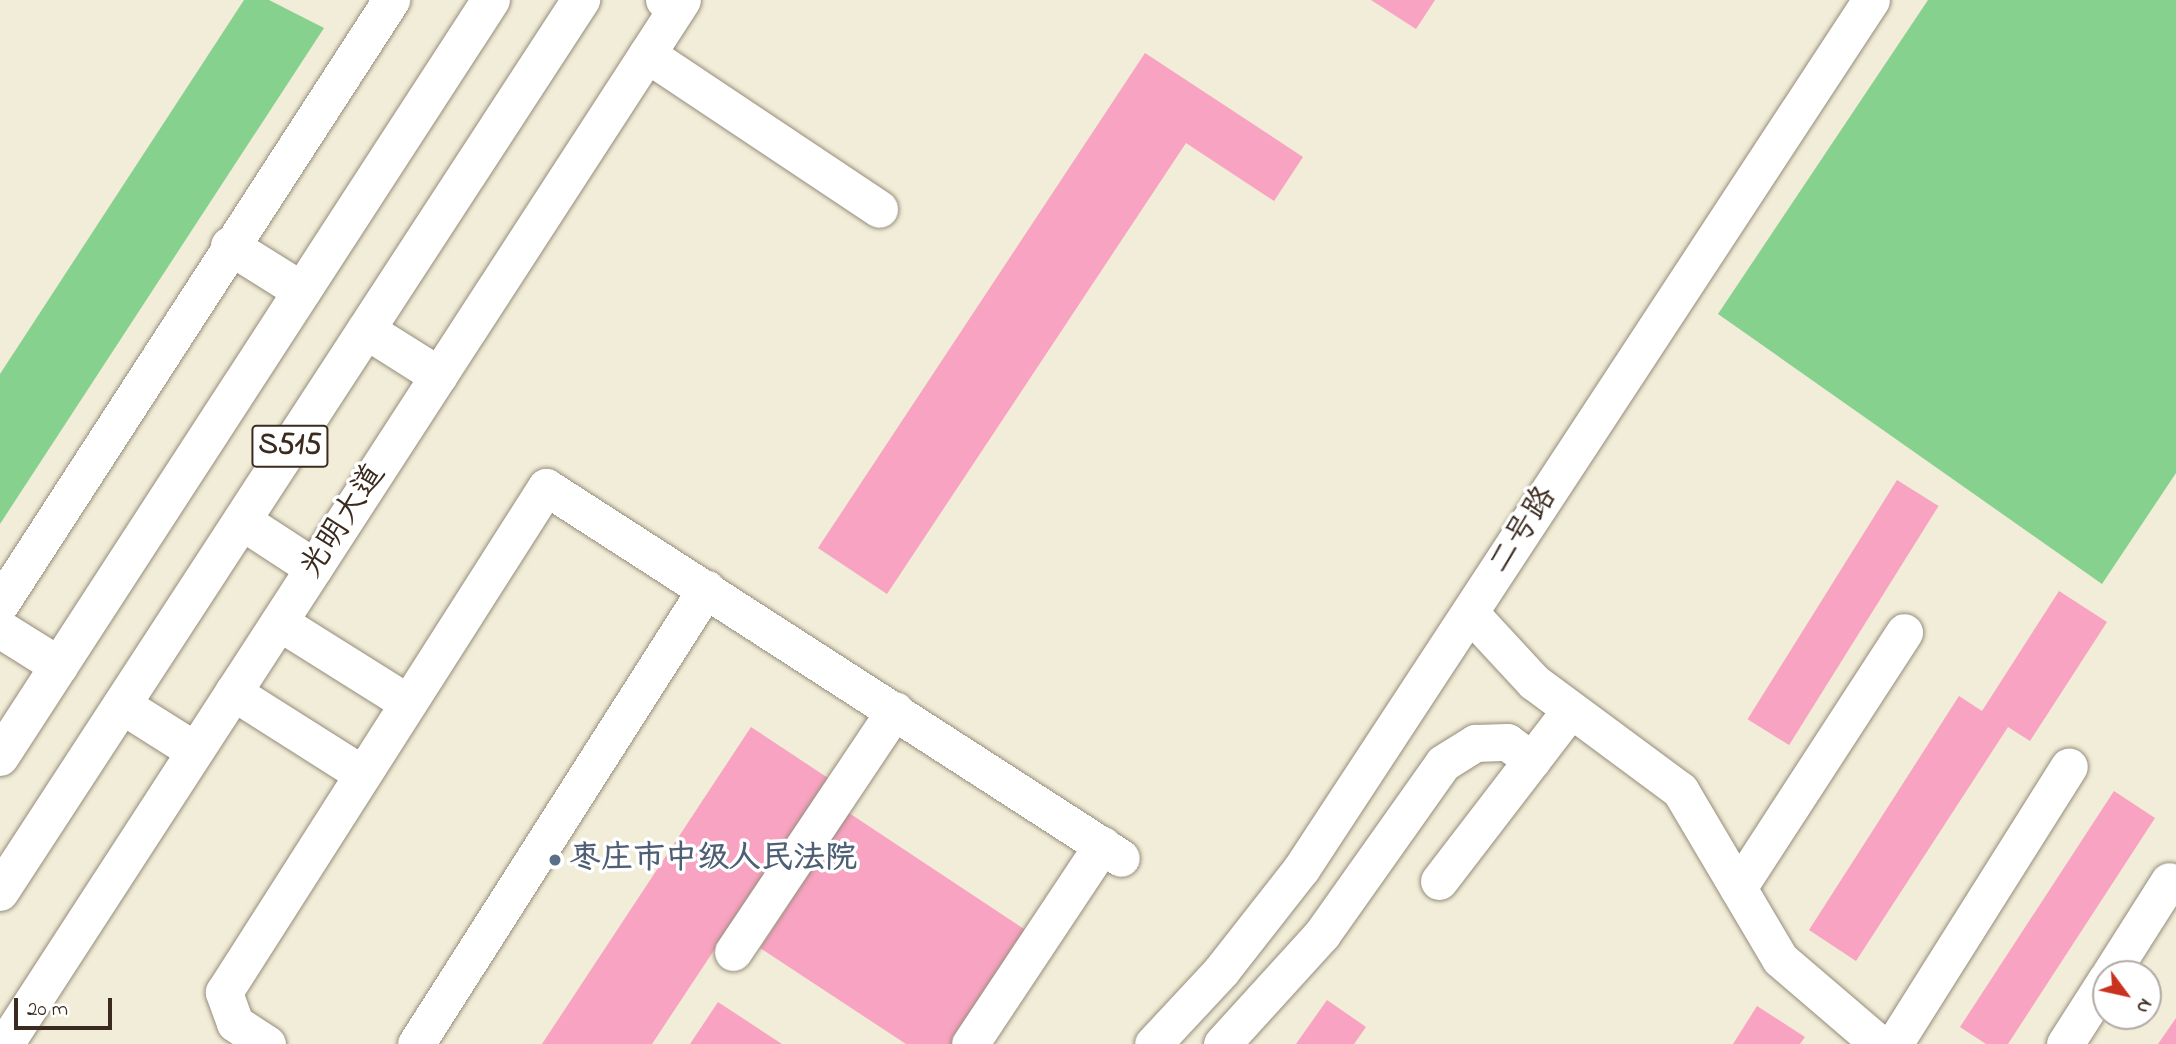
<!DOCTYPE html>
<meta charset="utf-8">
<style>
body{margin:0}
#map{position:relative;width:2176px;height:1044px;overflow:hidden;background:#f1edd8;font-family:"Indie Flower","LXGW WenKai TC",sans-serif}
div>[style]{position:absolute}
.green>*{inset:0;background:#87d18e}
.building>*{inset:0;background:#f8a3c1;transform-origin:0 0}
.roads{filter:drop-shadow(0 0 2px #968c7b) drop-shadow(0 0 2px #968c7b)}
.minor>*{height:37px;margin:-18.5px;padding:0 18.5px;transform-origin:18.5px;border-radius:18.5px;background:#fff}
.major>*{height:38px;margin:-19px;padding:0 19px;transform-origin:19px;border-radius:19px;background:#fff}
.dots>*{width:19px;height:19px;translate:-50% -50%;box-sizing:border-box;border:4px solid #fff;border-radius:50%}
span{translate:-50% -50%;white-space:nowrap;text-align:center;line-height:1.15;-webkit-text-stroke:7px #fff;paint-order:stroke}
.shield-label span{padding:2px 5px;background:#fff;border:2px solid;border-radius:5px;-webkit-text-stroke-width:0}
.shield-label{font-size:30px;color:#3b2a1e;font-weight:700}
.street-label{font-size:32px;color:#3b2a1e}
.service-label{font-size:32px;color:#4e5e75;font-weight:700}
.left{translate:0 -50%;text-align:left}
.north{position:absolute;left:2092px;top:960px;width:70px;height:70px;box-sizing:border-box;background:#fff;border:2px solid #b1aaa5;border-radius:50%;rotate:123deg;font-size:19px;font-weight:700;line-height:28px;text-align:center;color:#3b2a1e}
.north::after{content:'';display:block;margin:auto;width:24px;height:32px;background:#c8321e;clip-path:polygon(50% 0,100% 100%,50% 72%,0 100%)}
.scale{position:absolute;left:14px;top:998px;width:98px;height:32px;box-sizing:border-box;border:4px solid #3b2a1e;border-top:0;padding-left:9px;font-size:21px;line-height:24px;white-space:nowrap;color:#3b2a1e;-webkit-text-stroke:5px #fff;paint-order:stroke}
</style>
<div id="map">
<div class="green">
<div style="clip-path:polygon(244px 0,269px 0,324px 28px,0 524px,0 374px)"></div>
<div style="clip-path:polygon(1928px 0,2176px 0,2176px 473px,2102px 584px,1718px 314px)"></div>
</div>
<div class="building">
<div style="clip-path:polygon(1371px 0,1435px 0,1416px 29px)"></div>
<div style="clip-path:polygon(1145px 53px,1303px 157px,1274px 201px,1186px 143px,887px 594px,818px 548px)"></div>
<div style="left:1897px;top:480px;width:49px;height:282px;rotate:32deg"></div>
<div style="clip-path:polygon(2059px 591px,2107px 622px,2030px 741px,2008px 727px,1856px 961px,1809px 930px,1959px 696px,1982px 711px)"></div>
<div style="clip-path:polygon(751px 727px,828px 778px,652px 1044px,542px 1044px)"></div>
<div style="clip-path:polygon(2114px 791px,2155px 818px,2008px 1044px,1986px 1044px,1960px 1027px)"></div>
<div style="clip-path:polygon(849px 813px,1027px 931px,953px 1044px,906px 1044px,760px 948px)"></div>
<div style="clip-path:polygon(1327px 1000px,1366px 1027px,1354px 1044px,1296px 1044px)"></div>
<div style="clip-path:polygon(718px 1002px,782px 1044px,690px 1044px)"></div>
<div style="clip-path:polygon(1757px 1006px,1805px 1037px,1800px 1044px,1733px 1044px)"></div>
<div style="clip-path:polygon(2176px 1018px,2176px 1044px,2158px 1044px)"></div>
</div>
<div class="roads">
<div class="minor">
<div style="left:647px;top:54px;width:279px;rotate:33.7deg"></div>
<div style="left:0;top:604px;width:720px;rotate:-57.08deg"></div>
<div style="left:1470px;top:613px;width:94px;rotate:47.2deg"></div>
<div style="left:1534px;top:682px;width:182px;rotate:36.5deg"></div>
<div style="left:1680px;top:790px;width:196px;rotate:59.4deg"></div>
<div style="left:1780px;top:959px;width:130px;rotate:40.6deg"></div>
<div style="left:279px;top:622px;width:152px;rotate:32.1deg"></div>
<div style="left:233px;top:692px;width:153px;rotate:32.4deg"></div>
<div style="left:1439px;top:881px;width:215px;rotate:-52.5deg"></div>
<div style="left:1738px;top:888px;width:305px;rotate:-57deg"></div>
<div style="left:733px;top:952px;width:291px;rotate:-56.2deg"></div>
<div style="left:2110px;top:974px;width:110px;rotate:-57.6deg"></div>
<div style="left:5px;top:1044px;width:1244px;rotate:-57.04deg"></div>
<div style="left:267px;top:1044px;width:38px;rotate:-147deg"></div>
<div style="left:235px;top:1023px;width:33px;rotate:-110deg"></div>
<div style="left:224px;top:992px;width:599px;rotate:-57.48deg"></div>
<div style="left:546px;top:487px;width:684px;rotate:32.83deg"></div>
<div style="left:416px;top:1044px;width:540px;rotate:-57.49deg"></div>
<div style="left:970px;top:1044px;width:239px;rotate:-56.4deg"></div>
<div style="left:1153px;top:1044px;width:100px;rotate:-47deg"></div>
<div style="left:1221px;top:971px;width:130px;rotate:-51.9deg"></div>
<div style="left:1301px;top:869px;width:1039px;rotate:-56.74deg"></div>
<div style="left:1222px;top:1044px;width:149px;rotate:-47.7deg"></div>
<div style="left:1322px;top:934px;width:209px;rotate:-54.7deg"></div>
<div style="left:1443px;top:763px;width:38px;rotate:-32deg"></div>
<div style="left:1475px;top:743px;width:32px;rotate:-2deg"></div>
<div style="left:1507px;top:742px;width:31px;rotate:36deg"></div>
<div style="left:1894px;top:1044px;width:328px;rotate:-57.8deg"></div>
<div style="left:2065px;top:1044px;width:76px;rotate:-57.4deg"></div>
</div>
<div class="major">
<div style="left:665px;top:0;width:14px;rotate:34deg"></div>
<div style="left:230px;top:246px;width:85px;rotate:32deg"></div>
<div style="left:366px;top:330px;width:86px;rotate:32.2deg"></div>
<div style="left:242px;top:521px;width:86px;rotate:33.1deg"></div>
<div style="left:0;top:629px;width:70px;rotate:32.1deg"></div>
<div style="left:122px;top:705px;width:86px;rotate:32.2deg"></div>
<div style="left:0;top:757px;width:902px;rotate:-57.03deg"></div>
<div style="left:0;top:892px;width:1065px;rotate:-56.92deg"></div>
</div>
</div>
<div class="dots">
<div style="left:555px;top:860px;background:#5c6f8a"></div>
</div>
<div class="shield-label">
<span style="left:290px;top:446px">S515</span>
</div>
<div class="street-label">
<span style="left:344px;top:522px;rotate:-57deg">光明大道</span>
<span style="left:1524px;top:531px;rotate:-57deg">二号路</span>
</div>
<div class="service-label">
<span class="left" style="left:569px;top:860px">枣庄市中级人民法院</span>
</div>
<div class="north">N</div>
<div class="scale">20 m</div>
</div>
